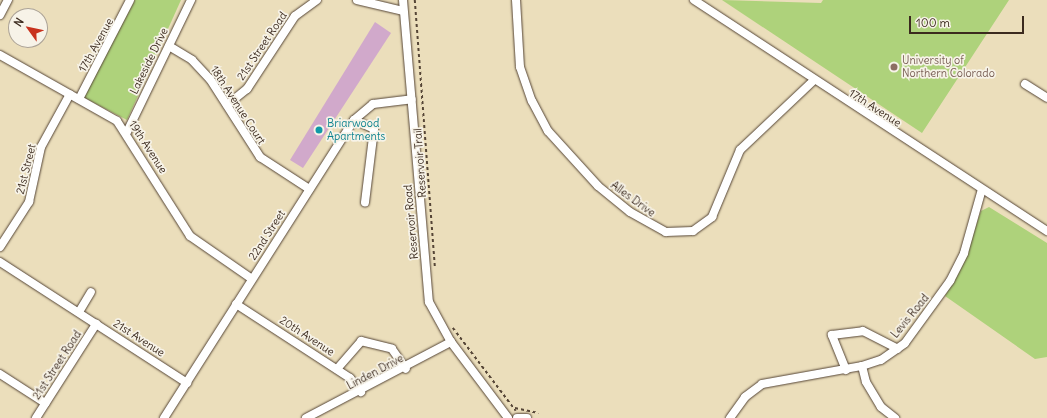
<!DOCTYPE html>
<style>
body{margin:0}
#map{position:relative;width:1047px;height:418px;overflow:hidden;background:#ebdebb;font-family:Delius,sans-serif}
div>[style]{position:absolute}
.green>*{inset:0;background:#aed27b}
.building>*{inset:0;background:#d1a9cb}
.path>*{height:1.5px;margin-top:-0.75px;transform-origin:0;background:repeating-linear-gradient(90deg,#554536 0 3px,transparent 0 6px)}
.roads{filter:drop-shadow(0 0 1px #554536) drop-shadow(0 0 1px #554536)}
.minor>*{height:8px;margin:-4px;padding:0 4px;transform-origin:4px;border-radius:4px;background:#fff}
.dots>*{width:11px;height:11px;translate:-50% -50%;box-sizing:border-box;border:2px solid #f7f3e8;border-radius:50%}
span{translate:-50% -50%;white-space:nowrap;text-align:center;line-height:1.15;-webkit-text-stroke:3.5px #f7f3e8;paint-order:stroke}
.street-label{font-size:11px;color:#3b2a1e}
.education-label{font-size:11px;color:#785e54}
.left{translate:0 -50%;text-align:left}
.culture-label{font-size:11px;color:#0d838f}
.north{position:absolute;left:8px;top:8px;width:40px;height:40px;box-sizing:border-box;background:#f7f3e8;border:1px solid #aca397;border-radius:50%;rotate:303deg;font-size:11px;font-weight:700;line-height:16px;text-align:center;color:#3b2a1e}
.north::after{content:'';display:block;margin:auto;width:14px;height:18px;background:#c8321e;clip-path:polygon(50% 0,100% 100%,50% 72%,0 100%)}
.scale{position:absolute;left:909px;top:16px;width:115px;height:18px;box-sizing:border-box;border:2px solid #3b2a1e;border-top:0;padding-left:5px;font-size:12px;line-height:14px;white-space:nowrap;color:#3b2a1e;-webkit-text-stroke:3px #f7f3e8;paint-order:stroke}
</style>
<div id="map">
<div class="green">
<div style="clip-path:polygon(135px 0,181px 0,127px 120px,83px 97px)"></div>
<div style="clip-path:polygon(722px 0,821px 3px,823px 0,1009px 0,922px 133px)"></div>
<div style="clip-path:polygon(989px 207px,1047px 243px,1047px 357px,1035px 359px,945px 296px,962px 266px,981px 211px)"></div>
</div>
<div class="building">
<div style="clip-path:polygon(375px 22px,391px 33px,303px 168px,290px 160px)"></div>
</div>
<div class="path">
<div style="left:415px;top:0;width:268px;rotate:85.7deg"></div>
<div style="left:453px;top:328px;width:104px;rotate:52.8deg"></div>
<div style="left:515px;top:408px;width:24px;rotate:12deg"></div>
</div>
<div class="roads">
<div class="minor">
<div style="left:357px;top:0;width:47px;rotate:13.4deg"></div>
<div style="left:403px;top:0;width:303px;rotate:85.1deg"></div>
<div style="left:429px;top:302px;width:46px;rotate:61.2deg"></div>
<div style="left:451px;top:342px;width:95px;rotate:53.1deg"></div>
<div style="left:516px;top:0;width:67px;rotate:86.6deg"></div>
<div style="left:520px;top:67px;width:36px;rotate:71deg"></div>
<div style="left:532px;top:101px;width:34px;rotate:62deg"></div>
<div style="left:548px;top:131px;width:74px;rotate:47.7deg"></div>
<div style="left:598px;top:186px;width:41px;rotate:39.1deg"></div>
<div style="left:630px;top:212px;width:41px;rotate:29.1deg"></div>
<div style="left:666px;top:232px;width:27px;rotate:-2deg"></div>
<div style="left:693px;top:231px;width:24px;rotate:-36deg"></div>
<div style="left:712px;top:217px;width:73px;rotate:-67.3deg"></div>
<div style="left:740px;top:150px;width:100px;rotate:-43.4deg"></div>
<div style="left:694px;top:0;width:422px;rotate:33.2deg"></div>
<div style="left:0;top:15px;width:17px;rotate:-62deg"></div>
<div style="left:169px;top:46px;width:27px;rotate:31deg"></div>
<div style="left:192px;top:60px;width:26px;rotate:47deg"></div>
<div style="left:210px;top:79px;width:93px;rotate:57.3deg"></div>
<div style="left:260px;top:157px;width:59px;rotate:33.1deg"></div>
<div style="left:0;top:55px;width:134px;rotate:29.4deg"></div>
<div style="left:117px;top:121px;width:136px;rotate:57.6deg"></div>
<div style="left:190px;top:236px;width:75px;rotate:34.7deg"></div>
<div style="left:1025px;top:84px;width:26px;rotate:32deg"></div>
<div style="left:79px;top:99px;width:111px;rotate:-62.7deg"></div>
<div style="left:227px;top:105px;width:26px;rotate:-39deg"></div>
<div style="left:247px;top:89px;width:87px;rotate:-56.7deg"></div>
<div style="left:295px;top:16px;width:27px;rotate:-36deg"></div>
<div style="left:354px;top:120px;width:22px;rotate:24deg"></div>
<div style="left:374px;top:129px;width:74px;rotate:97deg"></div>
<div style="left:127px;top:132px;width:147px;rotate:-64.1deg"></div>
<div style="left:0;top:247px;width:54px;rotate:-57.2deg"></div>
<div style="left:29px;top:202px;width:56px;rotate:-77.7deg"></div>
<div style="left:41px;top:147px;width:60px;rotate:-61.3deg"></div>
<div style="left:0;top:262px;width:223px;rotate:32.9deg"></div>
<div style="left:236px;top:304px;width:136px;rotate:33deg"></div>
<div style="left:350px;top:378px;width:18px;rotate:52deg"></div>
<div style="left:79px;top:312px;width:23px;rotate:-59deg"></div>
<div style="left:862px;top:366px;width:16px;rotate:76deg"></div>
<div style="left:866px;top:382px;width:29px;rotate:59deg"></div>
<div style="left:881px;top:407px;width:18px;rotate:38deg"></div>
<div style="left:337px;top:369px;width:37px;rotate:-49deg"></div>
<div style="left:361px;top:341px;width:32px;rotate:14deg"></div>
<div style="left:392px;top:349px;width:24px;rotate:55deg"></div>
<div style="left:846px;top:370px;width:38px;rotate:-112deg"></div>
<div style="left:832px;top:335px;width:31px;rotate:-7deg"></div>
<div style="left:863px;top:331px;width:39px;rotate:27deg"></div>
<div style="left:0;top:374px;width:54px;rotate:32.8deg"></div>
<div style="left:36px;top:418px;width:112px;rotate:-57.4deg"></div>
<div style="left:164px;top:418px;width:353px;rotate:-57.5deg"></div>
<div style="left:354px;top:120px;width:25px;rotate:-40deg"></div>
<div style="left:373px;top:104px;width:39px;rotate:-7deg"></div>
<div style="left:306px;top:418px;width:164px;rotate:-27.7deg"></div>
<div style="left:517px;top:418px;width:10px"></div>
<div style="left:730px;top:418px;width:26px;rotate:-54deg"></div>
<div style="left:745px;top:397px;width:21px;rotate:-37deg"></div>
<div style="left:762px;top:384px;width:102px;rotate:-10.2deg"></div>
<div style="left:862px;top:366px;width:20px;rotate:-18deg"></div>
<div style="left:881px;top:360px;width:29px;rotate:-35deg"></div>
<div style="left:905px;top:343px;width:77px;rotate:-54deg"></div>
<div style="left:950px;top:281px;width:31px;rotate:-63deg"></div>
<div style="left:964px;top:253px;width:66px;rotate:-74.3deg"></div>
</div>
</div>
<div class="dots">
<div style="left:894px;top:67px;background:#8d6e63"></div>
<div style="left:319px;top:130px;background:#0f9aa8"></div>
</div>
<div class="street-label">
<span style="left:96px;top:45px;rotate:-61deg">17th Avenue</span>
<span style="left:262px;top:46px;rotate:-56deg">21st Street Road</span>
<span style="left:149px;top:61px;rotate:-64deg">Lakeside Drive</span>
<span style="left:238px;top:105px;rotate:57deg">18th Avenue Court</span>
<span style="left:875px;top:108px;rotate:33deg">17th Avenue</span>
<span style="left:148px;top:147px;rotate:57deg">19th Avenue</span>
<span style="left:420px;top:163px;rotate:-94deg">Reservoir Trail</span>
<span style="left:26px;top:169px;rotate:-76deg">21st Street</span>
<span style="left:633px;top:199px;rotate:36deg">Alles Drive</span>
<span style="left:411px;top:222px;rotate:-95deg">Reservoir Road</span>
<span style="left:267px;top:235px;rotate:-57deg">22nd Street</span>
<span style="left:910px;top:316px;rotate:-51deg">Levis Road</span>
<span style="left:307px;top:336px;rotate:33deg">20th Avenue</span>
<span style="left:139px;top:338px;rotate:33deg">21st Avenue</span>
<span style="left:57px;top:365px;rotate:-57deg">21st Street Road</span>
<span style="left:375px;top:372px;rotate:-28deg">Linden Drive</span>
</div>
<div class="education-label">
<span class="left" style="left:902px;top:67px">University of<br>Northern Colorado</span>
</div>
<div class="culture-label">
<span class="left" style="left:327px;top:130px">Briarwood<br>Apartments</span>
</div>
<div class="north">N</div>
<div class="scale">100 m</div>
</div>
